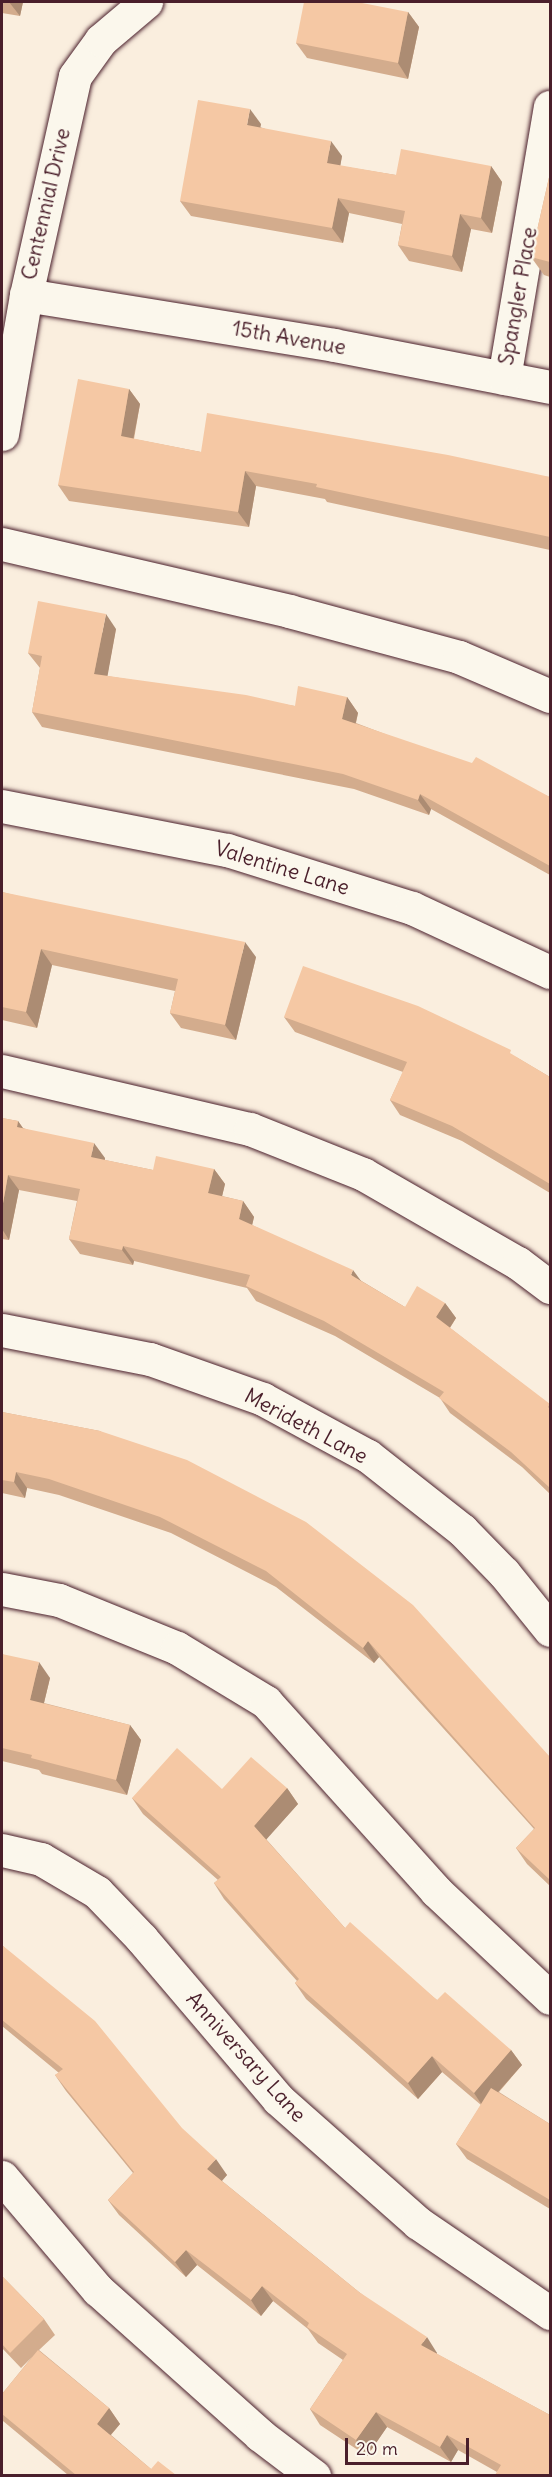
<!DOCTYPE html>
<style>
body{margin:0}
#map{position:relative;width:552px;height:2477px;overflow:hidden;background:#faeede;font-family:Delius,sans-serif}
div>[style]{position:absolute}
.roads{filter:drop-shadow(0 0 2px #4a1f2b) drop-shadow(0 0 2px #4a1f2b)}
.minor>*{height:33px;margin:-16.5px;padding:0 16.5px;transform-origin:16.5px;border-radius:16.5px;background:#fbf7ec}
.wall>*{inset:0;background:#d3ac8d}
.shaded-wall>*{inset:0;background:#ac8c73}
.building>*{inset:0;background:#f5c8a4}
span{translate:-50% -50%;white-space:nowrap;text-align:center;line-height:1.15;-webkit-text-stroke:5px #fbf7ec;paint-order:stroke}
.street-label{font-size:21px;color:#4a1f2b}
.frame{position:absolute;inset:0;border:3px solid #4a1f2b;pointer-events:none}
.scale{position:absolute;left:345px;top:2438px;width:124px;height:27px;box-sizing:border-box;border:3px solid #4a1f2b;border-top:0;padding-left:8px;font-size:18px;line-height:21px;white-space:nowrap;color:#4a1f2b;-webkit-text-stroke:4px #fbf7ec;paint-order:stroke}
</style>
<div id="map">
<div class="roads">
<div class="minor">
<div style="left:26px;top:295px;width:312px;rotate:9.2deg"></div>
<div style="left:334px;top:345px;width:220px;rotate:11deg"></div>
<div style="left:504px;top:378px;width:275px;rotate:-80.4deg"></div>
<div style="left:2px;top:434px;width:141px;rotate:-80.2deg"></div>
<div style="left:26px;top:295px;width:224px;rotate:-77.4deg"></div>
<div style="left:75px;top:76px;width:44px;rotate:-54.2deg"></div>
<div style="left:101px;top:40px;width:59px;rotate:-40.2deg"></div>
<div style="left:2px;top:544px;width:295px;rotate:13.1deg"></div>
<div style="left:289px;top:611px;width:176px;rotate:15.1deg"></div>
<div style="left:459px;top:657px;width:99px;rotate:23.2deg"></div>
<div style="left:2px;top:806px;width:229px;rotate:11.1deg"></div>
<div style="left:227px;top:850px;width:194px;rotate:17.4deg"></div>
<div style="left:412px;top:908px;width:152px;rotate:24.9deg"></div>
<div style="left:2px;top:1071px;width:255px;rotate:13.2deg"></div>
<div style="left:250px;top:1129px;width:122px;rotate:21.7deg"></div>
<div style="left:363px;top:1174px;width:179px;rotate:29.9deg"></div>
<div style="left:518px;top:1263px;width:40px;rotate:37deg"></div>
<div style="left:2px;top:1330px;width:151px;rotate:11.1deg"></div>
<div style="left:150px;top:1359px;width:120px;rotate:19.5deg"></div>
<div style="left:263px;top:1399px;width:119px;rotate:28.5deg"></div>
<div style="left:368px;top:1456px;width:120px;rotate:38.2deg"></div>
<div style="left:462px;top:1530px;width:60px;rotate:45.7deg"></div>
<div style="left:504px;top:1573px;width:73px;rotate:51.1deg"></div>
<div style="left:2px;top:1589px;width:58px;rotate:10.9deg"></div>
<div style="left:59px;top:1600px;width:127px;rotate:22.1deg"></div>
<div style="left:177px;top:1648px;width:104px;rotate:31.2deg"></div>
<div style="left:266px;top:1702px;width:254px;rotate:48deg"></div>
<div style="left:436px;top:1891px;width:156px;rotate:43.2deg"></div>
<div style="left:2px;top:1850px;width:40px;rotate:13deg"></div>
<div style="left:41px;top:1859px;width:65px;rotate:30.5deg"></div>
<div style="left:97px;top:1892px;width:65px;rotate:46.2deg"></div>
<div style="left:142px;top:1939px;width:210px;rotate:49.6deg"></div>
<div style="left:278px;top:2099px;width:187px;rotate:41.5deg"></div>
<div style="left:418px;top:2223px;width:160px;rotate:34.3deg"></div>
<div style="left:2px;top:2177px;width:148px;rotate:49.7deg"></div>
<div style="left:98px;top:2290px;width:217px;rotate:41.8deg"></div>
<div style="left:260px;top:2435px;width:68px;rotate:37.2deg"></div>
</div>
</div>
<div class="wall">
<div style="clip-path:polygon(2px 2px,23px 2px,20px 16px,2px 13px)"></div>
<div style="clip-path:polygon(408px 12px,419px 27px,408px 79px,307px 58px,296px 43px)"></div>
<div style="clip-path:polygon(261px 124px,260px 127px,342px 156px,340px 166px,396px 175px,491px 166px,502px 182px,492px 233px,471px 229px,462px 272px,409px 261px,398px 245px,402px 224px,349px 213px,343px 243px,191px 216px,180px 201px)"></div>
<div style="clip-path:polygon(550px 173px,550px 277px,544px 275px,531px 257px)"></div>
<div style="clip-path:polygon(129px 389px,140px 404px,134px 439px,201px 452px,550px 477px,550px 550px,327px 502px,325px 499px,256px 486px,249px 527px,69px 501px,58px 485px)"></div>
<div style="clip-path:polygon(116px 629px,107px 676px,295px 706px,347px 697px,358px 713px,356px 723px,550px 797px,550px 875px,431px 809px,429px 815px,354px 789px,42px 727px,32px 712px,40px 668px,28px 653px)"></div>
<div style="clip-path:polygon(2px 892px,256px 957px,236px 1040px,181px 1028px,170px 1013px,175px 991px,52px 965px,37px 1028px,2px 1020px)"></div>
<div style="clip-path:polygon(284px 1017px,516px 1057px,550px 1077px,550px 1193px,462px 1141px,400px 1115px,390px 1100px,403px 1072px,295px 1032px)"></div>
<div style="clip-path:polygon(2px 1118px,18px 1121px,23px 1128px,105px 1158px,105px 1160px,153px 1170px,214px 1169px,225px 1184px,222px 1196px,243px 1201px,254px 1217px,252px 1225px,360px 1280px,405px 1307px,445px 1303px,456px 1318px,450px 1328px,550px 1405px,550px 1494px,522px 1467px,450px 1413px,440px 1398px,335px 1336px,256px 1301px,247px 1288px,134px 1261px,133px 1265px,80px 1254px,69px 1239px,77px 1201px,19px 1190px,9px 1240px,2px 1239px)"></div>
<div style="clip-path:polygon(2px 1412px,100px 1431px,550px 1757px,550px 1886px,527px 1864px,516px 1848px,534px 1829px,379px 1657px,374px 1663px,276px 1587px,171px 1533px,59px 1495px,27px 1488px,25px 1498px,2px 1493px)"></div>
<div style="clip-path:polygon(2px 1654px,50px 1678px,44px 1703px,130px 1725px,141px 1740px,127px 1795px,42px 1774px,39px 1770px,2px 1761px)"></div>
<div style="clip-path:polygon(287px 1788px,298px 1804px,266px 1839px,345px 1928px,437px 2000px,511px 2050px,522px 2065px,499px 2092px,550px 2124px,550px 2209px,467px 2159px,456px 2144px,481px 2105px,442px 2072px,418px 2099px,306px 1999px,295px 1983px,297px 1981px,224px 1899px,214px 1883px,218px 1880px,143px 1814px,132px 1798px,222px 1789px)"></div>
<div style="clip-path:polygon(2px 1945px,227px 2175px,222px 2181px,359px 2292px,437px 2353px,437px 2354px,550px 2415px,497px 2472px,458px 2450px,451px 2462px,387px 2427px,367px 2456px,320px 2425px,310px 2409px,343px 2360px,318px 2343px,308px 2329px,273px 2301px,261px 2316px,197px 2265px,186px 2277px,119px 2215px,108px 2200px,133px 2173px,66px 2091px,55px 2075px,59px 2073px,2px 2026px)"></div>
<div style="clip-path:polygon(2px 2276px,44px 2319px,55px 2335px,39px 2350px,109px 2408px,120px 2424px,111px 2435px,151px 2469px,176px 2475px,68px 2475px,3px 2421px,2px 2420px,2px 2394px,32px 2357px,21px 2368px,2px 2348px)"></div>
</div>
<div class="shaded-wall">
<div style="clip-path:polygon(9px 2px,23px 2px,20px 16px)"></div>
<div style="clip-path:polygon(408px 12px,419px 27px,408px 79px,398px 63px)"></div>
<div style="clip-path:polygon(250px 109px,261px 124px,258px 140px,247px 125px)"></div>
<div style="clip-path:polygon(331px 141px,342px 156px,338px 179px,327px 163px)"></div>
<div style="clip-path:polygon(491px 166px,502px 182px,492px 233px,481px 218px)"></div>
<div style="clip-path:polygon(338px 198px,349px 213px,343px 243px,332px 228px)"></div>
<div style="clip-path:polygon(460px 214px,471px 229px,462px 272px,452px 256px)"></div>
<div style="clip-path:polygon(129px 389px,140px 404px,131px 451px,121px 436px)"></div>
<div style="clip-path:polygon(245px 471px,256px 486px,249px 527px,238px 512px)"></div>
<div style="clip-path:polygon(106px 614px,116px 629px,105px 690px,94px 674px)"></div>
<div style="clip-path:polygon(347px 697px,358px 713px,353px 734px,342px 719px)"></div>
<div style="clip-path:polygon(420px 794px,431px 809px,429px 815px,418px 800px)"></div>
<div style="clip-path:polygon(245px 942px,256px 957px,236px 1040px,225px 1025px)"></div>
<div style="clip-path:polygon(41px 949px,52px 965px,37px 1028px,26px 1012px)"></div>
<div style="clip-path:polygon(18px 1121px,29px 1137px,17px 1127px)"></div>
<div style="clip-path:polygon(94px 1143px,105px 1158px,102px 1173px,91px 1157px)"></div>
<div style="clip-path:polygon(214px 1169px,225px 1184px,219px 1209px,208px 1193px)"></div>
<div style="clip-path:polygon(8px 1175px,19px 1190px,9px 1240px,2px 1229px,2px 1209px)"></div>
<div style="clip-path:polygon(243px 1201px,254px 1217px,250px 1234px,239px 1219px)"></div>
<div style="clip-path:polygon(123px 1246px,134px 1261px,133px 1265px,122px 1250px)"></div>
<div style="clip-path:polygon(353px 1270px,364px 1285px,351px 1275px)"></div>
<div style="clip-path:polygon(445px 1303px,456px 1318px,447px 1332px,436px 1317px)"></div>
<div style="clip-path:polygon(16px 1472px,27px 1488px,25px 1498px,14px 1482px)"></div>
<div style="clip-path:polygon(368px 1641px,379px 1657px,374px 1663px,363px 1648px)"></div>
<div style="clip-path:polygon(39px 1662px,50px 1678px,41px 1715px,30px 1700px)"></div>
<div style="clip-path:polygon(130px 1725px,141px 1740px,127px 1795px,116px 1780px)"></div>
<div style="clip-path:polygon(287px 1788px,298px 1804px,265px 1841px,254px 1826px)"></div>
<div style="clip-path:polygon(511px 2050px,522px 2065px,484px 2108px,474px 2093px)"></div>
<div style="clip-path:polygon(432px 2056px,442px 2072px,418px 2099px,408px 2083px)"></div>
<div style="clip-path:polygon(216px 2159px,227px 2175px,218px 2185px,207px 2169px)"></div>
<div style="clip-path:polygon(186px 2250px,197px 2265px,186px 2277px,175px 2262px)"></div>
<div style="clip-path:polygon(262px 2286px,273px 2301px,261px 2316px,251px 2300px)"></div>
<div style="clip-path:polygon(427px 2337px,437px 2353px,432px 2361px,421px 2345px)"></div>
<div style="clip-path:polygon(109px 2408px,120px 2424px,107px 2439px,97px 2424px)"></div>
<div style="clip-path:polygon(376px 2412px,387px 2427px,367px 2456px,356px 2440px)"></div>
<div style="clip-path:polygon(447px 2435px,458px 2450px,451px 2462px,440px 2447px)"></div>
</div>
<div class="building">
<div style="clip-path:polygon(304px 2px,357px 2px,408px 12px,398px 63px,296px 43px)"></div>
<div style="clip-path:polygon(198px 100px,250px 109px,247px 125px,331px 141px,327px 163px,396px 175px,401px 149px,491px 166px,481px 218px,460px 214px,452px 256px,398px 245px,405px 211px,338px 198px,332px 228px,180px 201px)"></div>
<div style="clip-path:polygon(550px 173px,550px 262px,531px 257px)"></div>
<div style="clip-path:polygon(78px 379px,129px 389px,121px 436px,201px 452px,207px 413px,448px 455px,550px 477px,550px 537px,316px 487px,317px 484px,245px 471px,238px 512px,58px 485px)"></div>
<div style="clip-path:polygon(38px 601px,106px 614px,94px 674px,246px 695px,295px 706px,298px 686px,347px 697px,342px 719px,472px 763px,476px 757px,550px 797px,550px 866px,420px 794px,418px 800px,343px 774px,32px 712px,42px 656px,28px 653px)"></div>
<div style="clip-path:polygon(2px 892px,245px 942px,225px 1025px,170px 1013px,178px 979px,41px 949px,26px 1012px,2px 1007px)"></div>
<div style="clip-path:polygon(303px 966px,418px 1006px,511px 1050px,510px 1053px,550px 1077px,550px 1184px,452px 1126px,390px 1100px,407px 1062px,284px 1017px)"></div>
<div style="clip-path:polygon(2px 1118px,18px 1121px,17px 1127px,94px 1143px,91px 1157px,153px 1170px,156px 1156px,214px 1169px,208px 1193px,243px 1201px,239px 1219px,353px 1270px,351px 1275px,405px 1307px,417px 1286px,445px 1303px,436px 1317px,550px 1404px,548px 1407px,550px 1409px,550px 1488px,511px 1452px,439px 1398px,444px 1392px,324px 1321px,246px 1286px,250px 1275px,123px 1246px,122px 1250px,69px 1239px,80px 1189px,8px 1175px,2px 1209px)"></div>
<div style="clip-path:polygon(2px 1412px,100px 1431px,187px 1460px,306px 1522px,413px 1605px,550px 1757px,550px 1880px,516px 1848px,535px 1828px,368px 1641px,363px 1648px,266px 1571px,160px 1517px,49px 1479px,16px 1472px,14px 1482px,2px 1480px)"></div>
<div style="clip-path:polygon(2px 1654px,39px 1662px,30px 1700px,130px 1725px,116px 1780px,31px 1758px,32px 1755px,2px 1748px)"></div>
<div style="clip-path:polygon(177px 1748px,222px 1789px,251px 1757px,287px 1788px,254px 1826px,345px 1928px,350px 1922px,437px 2000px,445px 1992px,511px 2050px,474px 2093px,432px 2056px,408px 2083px,295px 1983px,299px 1979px,214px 1883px,221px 1877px,132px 1798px)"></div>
<div style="clip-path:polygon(2px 1945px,95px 2021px,182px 2128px,216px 2159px,207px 2169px,359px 2292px,427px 2337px,421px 2345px,550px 2415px,550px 2475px,495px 2475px,501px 2465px,447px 2435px,440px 2447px,376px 2412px,356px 2440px,310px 2409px,347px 2354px,307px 2327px,309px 2323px,262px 2286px,251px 2300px,186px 2250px,175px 2262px,108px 2200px,134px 2172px,55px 2075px,63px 2069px,2px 2020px)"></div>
<div style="clip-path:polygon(491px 2088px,550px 2124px,550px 2200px,456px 2144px)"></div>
<div style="clip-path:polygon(2px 2276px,44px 2319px,10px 2353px,2px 2344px)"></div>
<div style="clip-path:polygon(38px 2350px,109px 2408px,97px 2424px,151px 2469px,158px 2461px,176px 2475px,76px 2475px,2px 2414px,2px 2394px)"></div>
</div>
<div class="street-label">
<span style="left:46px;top:204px;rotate:-77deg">Centennial Drive</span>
<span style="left:518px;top:296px;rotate:-80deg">Spangler Place</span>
<span style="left:289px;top:338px;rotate:10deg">15th Avenue</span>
<span style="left:282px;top:868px;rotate:17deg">Valentine Lane</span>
<span style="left:306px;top:1426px;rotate:28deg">Merideth Lane</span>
<span style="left:246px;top:2057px;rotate:48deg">Anniversary Lane</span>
</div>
<div class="frame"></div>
<div class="scale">20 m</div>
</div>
